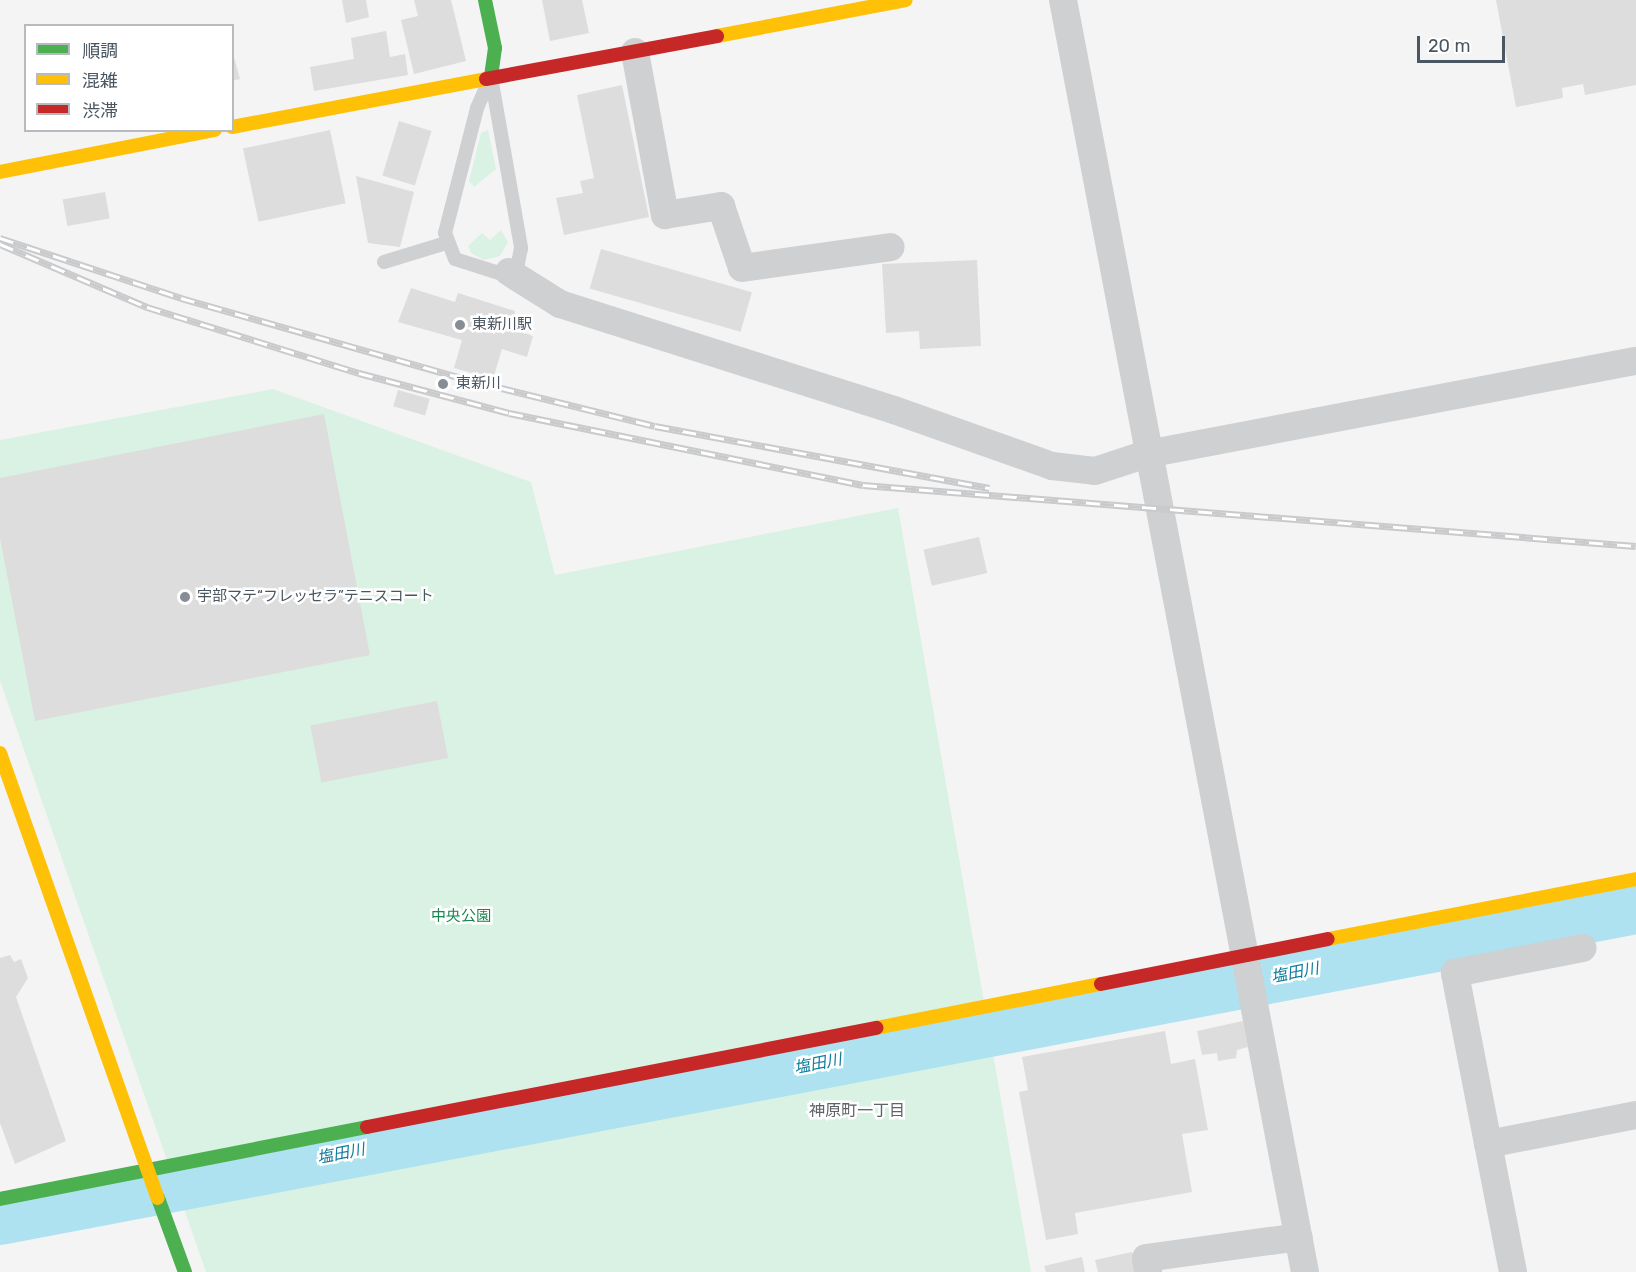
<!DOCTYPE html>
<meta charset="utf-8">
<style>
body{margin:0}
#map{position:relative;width:1636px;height:1272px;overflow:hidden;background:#f4f4f4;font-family:Rubik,"Noto Sans JP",sans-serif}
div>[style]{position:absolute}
.green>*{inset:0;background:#d9f2e3}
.river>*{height:52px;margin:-26px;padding:0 26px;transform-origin:26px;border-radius:26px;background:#aee2f0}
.building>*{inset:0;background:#ddddde;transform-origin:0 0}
.lane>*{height:14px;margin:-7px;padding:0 7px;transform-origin:7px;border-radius:7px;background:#ced0d2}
.street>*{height:28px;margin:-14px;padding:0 14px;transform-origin:14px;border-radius:14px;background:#ced0d2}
.fast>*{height:14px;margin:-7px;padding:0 7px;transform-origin:7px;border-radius:7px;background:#4caf50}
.slow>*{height:14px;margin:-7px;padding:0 7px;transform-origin:7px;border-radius:7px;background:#ffc107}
.jam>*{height:14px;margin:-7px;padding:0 7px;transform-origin:7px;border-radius:7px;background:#c62828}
.rail>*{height:7px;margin-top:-3.5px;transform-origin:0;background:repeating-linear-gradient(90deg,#fff 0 14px,#c9cacc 0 28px);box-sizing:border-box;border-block:2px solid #c9cacc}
.dots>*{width:16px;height:16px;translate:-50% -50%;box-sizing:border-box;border:3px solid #fff;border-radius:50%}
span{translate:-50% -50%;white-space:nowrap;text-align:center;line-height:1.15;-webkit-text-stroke:5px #fff;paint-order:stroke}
.poi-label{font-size:15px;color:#4a5661}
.left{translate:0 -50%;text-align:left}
.park-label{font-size:15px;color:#17864f}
.water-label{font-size:16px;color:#0c7c9b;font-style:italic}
.neighbourhood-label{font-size:16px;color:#5f6368}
.legend{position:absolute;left:24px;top:24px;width:210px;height:108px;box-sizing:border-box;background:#fff;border:2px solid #b7bbc0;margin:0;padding:8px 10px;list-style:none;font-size:18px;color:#4a5661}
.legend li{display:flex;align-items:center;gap:12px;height:30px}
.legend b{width:30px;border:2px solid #b7bbc0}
.scale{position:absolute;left:1417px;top:36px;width:88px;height:27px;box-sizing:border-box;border:3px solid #4a5661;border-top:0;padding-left:8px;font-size:18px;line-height:21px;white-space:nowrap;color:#4a5661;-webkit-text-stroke:4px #fff;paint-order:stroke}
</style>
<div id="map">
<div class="green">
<div style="clip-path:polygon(488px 130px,496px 169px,474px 187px,469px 181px,481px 133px)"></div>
<div style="clip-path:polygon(501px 230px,508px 242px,500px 256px,484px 260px,471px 253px,468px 246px,482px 233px,490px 240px)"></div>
<div style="clip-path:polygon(273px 389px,531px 482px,555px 575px,898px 508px,1031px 1272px,206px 1272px,0 681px,0 440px)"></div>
</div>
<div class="river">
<div style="left:0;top:1219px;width:1665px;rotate:-10.76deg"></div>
</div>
<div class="building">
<div style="clip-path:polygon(342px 0,366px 0,369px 17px,346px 23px)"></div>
<div style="clip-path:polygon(414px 0,451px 0,466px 61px,414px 74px,401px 20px,418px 16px)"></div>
<div style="clip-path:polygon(542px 0,582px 0,589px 33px,550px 41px)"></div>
<div style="clip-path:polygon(1496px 0,1636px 0,1636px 85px,1585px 95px,1583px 84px,1562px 88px,1563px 98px,1516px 107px)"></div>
<div style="clip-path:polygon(386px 31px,390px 57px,405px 54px,408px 75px,314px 91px,310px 67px,354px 59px,351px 38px)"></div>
<div style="clip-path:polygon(232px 50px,240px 79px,232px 81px)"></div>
<div style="clip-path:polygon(622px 85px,649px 217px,564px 235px,556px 198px,583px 193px,580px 181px,594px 178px,577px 95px)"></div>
<div style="left:399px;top:121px;width:34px;height:57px;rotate:17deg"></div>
<div style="left:330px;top:130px;width:75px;height:89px;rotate:78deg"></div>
<div style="clip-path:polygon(356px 176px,414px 192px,400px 247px,368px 243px)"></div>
<div style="left:105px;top:192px;width:27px;height:43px;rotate:80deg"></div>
<div style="left:601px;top:249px;width:157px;height:41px;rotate:16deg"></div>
<div style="clip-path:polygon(977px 260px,981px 346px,920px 349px,919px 331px,886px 333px,882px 264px)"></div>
<div style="clip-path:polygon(411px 288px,455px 302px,458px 293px,515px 311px,511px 328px,533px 336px,527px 357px,502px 349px,493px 379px,454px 368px,462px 340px,398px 322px)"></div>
<div style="left:398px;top:390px;width:33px;height:17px;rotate:16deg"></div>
<div style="clip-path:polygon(324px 414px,370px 655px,35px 721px,0 538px,0 478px)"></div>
<div style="left:979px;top:537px;width:37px;height:57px;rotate:77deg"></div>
<div style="left:437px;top:701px;width:58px;height:129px;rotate:79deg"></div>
<div style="clip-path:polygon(10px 955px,14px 962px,21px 959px,28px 978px,16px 997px,66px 1141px,15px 1164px,0 1123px,0 958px)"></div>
<div style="clip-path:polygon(1243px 1021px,1248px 1047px,1237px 1050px,1236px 1058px,1218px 1061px,1217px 1053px,1202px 1055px,1197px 1031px)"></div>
<div style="clip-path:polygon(1165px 1031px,1171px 1064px,1195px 1059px,1208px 1130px,1182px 1134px,1192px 1192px,1075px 1213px,1078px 1234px,1046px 1240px,1019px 1092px,1028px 1090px,1022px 1057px)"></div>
<div style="clip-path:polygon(1132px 1252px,1137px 1272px,1098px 1272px,1095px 1260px)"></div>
<div style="clip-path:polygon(1082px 1257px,1085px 1272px,1046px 1272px,1044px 1266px)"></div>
</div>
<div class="lane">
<div style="left:491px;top:77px;width:174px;rotate:80deg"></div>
<div style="left:521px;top:248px;width:15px;rotate:101deg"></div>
<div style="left:518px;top:263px;width:19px;rotate:145deg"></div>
<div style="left:502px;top:274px;width:49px;rotate:-162.3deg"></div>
<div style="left:455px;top:259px;width:28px;rotate:-111deg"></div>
<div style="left:445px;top:233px;width:129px;rotate:-75.6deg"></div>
<div style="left:477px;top:108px;width:34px;rotate:-66deg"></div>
<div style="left:384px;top:262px;width:65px;rotate:-17deg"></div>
</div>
<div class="street">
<div style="left:1063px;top:0;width:1295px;rotate:79.23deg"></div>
<div style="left:635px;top:52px;width:166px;rotate:79.6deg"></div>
<div style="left:665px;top:215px;width:57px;rotate:-9.1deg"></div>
<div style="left:721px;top:206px;width:65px;rotate:71.3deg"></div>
<div style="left:742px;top:268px;width:150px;rotate:-8deg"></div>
<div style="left:509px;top:272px;width:60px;rotate:32.1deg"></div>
<div style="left:560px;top:304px;width:350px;rotate:17.6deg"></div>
<div style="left:894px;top:410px;width:168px;rotate:19.5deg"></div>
<div style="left:1052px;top:466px;width:43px;rotate:6.6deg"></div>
<div style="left:1095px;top:471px;width:55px;rotate:-18.1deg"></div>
<div style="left:1147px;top:454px;width:498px;rotate:-10.8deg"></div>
<div style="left:1488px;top:1144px;width:151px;rotate:-11.1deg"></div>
<div style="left:1148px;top:1272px;width:14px;rotate:-98deg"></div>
<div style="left:1146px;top:1258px;width:154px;rotate:-7.8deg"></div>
<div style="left:1513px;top:1272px;width:305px;rotate:-101deg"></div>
<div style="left:1455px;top:973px;width:130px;rotate:-11.1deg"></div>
</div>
<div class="fast">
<div style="left:485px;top:0;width:49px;rotate:78.2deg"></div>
<div style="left:495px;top:48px;width:29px;rotate:98deg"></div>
<div style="left:158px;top:1198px;width:79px;rotate:70deg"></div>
<div style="left:0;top:1199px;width:374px;rotate:-11.1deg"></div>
</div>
<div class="slow">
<div style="left:717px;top:36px;width:192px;rotate:-10.8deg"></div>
<div style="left:232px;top:127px;width:258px;rotate:-10.7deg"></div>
<div style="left:0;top:172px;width:219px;rotate:-11.1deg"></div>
<div style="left:0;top:753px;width:472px;rotate:70.5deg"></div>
<div style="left:1328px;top:939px;width:314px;rotate:-11deg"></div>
<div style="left:876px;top:1028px;width:229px;rotate:-11.1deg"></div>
</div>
<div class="jam">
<div style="left:486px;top:79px;width:235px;rotate:-10.5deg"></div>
<div style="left:1101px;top:984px;width:231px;rotate:-11.2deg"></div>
<div style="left:367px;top:1127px;width:519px;rotate:-11.01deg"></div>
</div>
<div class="rail">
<div style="left:0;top:238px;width:191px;rotate:18.3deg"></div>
<div style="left:181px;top:298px;width:304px;rotate:15.9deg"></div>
<div style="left:473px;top:381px;width:187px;rotate:13.9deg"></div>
<div style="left:655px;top:426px;width:340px;rotate:10.5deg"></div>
<div style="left:0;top:244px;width:160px;rotate:23.2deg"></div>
<div style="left:147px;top:307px;width:222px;rotate:17.3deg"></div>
<div style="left:359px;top:373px;width:155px;rotate:14.9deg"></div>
<div style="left:509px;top:413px;width:361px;rotate:11.5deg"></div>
<div style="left:863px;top:485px;width:775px;rotate:4.51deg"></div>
</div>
<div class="dots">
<div style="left:460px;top:325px;background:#868d94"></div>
<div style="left:443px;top:384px;background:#868d94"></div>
<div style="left:185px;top:597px;background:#868d94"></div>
</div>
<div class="poi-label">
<span class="left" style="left:472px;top:325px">東新川駅</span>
<span class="left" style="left:456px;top:384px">東新川</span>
<span class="left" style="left:197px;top:597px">宇部マテ“フレッセラ”テニスコート</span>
</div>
<div class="park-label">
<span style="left:461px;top:917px">中央公園</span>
</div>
<div class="water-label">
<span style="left:1295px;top:973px;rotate:-11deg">塩田川</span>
<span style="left:818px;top:1064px;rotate:-11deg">塩田川</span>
<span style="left:341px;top:1154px;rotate:-11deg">塩田川</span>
</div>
<div class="neighbourhood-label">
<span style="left:857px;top:1111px">神原町一丁目</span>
</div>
<ul class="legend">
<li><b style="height:8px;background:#4caf50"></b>順調</li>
<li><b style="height:8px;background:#ffc107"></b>混雑</li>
<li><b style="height:8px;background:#c62828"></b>渋滞</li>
</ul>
<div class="scale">20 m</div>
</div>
